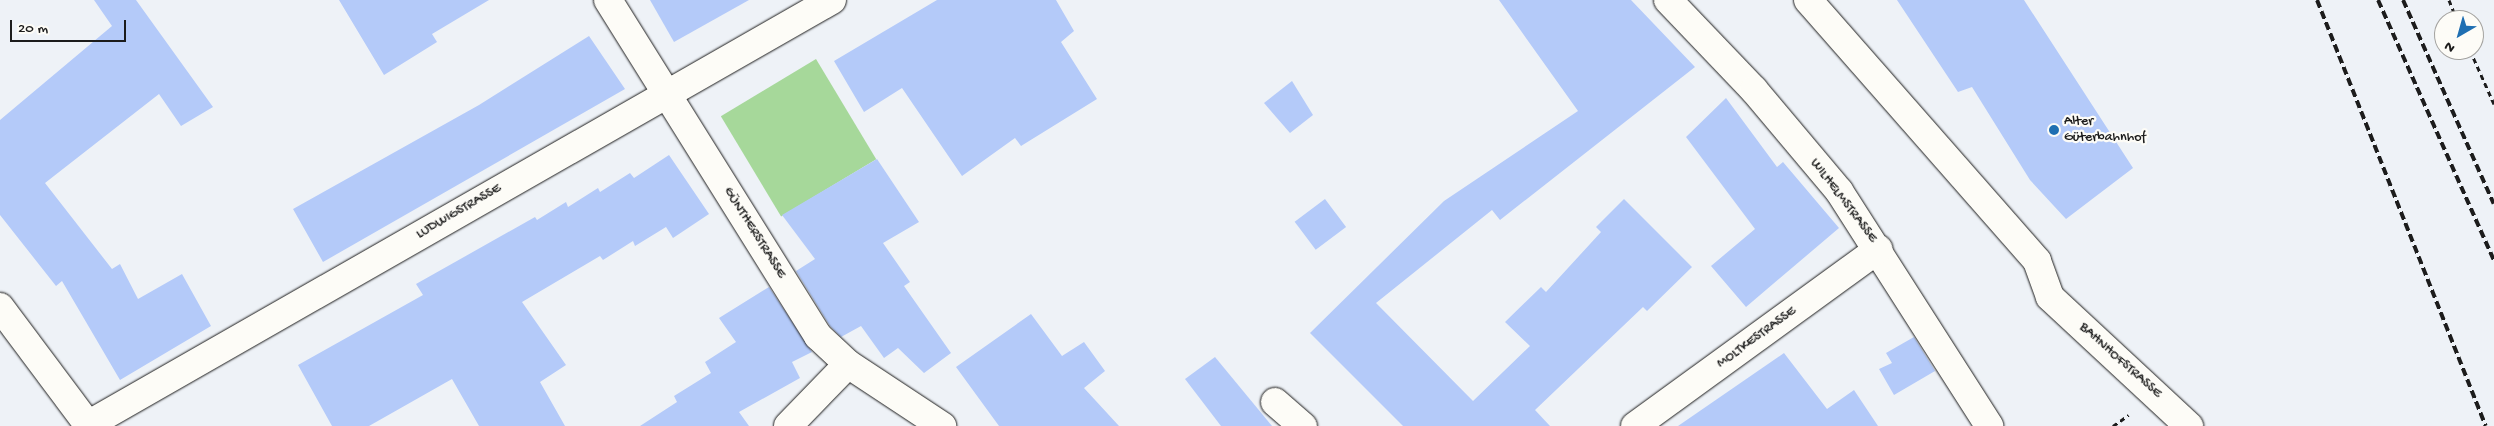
<!DOCTYPE html>
<meta charset="utf-8">
<style>
body{margin:0}
#map{position:relative;width:2494px;height:426px;overflow:hidden;background:#eef2f7;font-family:"Gochi Hand",sans-serif}
div>[style]{position:absolute}
.green>*{inset:0;background:#a6d89a;transform-origin:0 0}
.building>*{inset:0;background:#b4caf9;transform-origin:0 0}
.path>*{height:3px;margin-top:-1.5px;transform-origin:0;background:repeating-linear-gradient(90deg,#1c1c1c 0 5px,transparent 0 9px)}
.roads{filter:drop-shadow(0 0 1px #1c1c1c) drop-shadow(0 0 1px #1c1c1c)}
.minor>*{height:28px;margin:-14px;padding:0 14px;transform-origin:14px;border-radius:14px;background:#fdfcf7}
.rail>*{height:4px;margin-top:-2px;transform-origin:0;background:repeating-linear-gradient(90deg,#1c1c1c 0 8px,transparent 0 12px)}
.dots>*{width:14px;height:14px;translate:-50% -50%;box-sizing:border-box;border:2px solid #fdfcf7;border-radius:50%}
span{translate:-50% -50%;white-space:nowrap;text-align:center;line-height:1.15;-webkit-text-stroke:4.5px #fdfcf7;paint-order:stroke}
.poi-label{font-size:14px;color:#1c1c1c}
.left{translate:0 -50%;text-align:left}
.street-label{font-size:14px;color:#1c1c1c}
.north{position:absolute;left:2434px;top:10px;width:50px;height:50px;box-sizing:border-box;background:#fdfcf7;border:1px solid #a3a29f;border-radius:50%;rotate:218deg;font-size:14px;font-weight:700;line-height:20px;text-align:center;color:#1c1c1c}
.north::after{content:'';display:block;margin:auto;width:18px;height:22px;background:#1f6fb2;clip-path:polygon(50% 0,100% 100%,50% 72%,0 100%)}
.scale{position:absolute;left:10px;top:20px;width:116px;height:22px;box-sizing:border-box;border:2px solid #1c1c1c;border-top:0;padding-left:6px;font-size:15px;line-height:18px;white-space:nowrap;color:#1c1c1c;-webkit-text-stroke:4px #fdfcf7;paint-order:stroke}
</style>
<div id="map">
<div class="green">
<div style="left:816px;top:59px;width:117px;height:111px;rotate:59deg"></div>
</div>
<div class="building">
<div style="clip-path:polygon(94px 0,136px 0,213px 107px,181px 126px,159px 94px,45px 183px,112px 269px,120px 264px,138px 299px,182px 274px,211px 326px,120px 380px,62px 281px,56px 286px,0 215px,0 120px,112px 26px)"></div>
<div style="clip-path:polygon(339px 0,489px 0,432px 34px,437px 42px,384px 75px)"></div>
<div style="clip-path:polygon(650px 0,749px 0,674px 42px)"></div>
<div style="clip-path:polygon(937px 0,1056px 0,1074px 31px,1061px 42px,1097px 99px,1021px 146px,1015px 138px,962px 176px,902px 88px,864px 112px,834px 61px)"></div>
<div style="clip-path:polygon(1499px 0,1631px 0,1695px 67px,1500px 220px,1492px 210px,1376px 303px,1473px 401px,1530px 346px,1505px 322px,1541px 287px,1546px 292px,1601px 232px,1596px 227px,1624px 199px,1692px 267px,1647px 311px,1643px 307px,1535px 410px,1550px 426px,1403px 426px,1310px 333px,1444px 201px,1578px 111px)"></div>
<div style="clip-path:polygon(1897px 0,2024px 0,2133px 168px,2066px 219px,2030px 180px,1972px 87px,1958px 92px)"></div>
<div style="clip-path:polygon(589px 36px,625px 89px,323px 262px,293px 209px,479px 105px)"></div>
<div style="clip-path:polygon(1292px 81px,1313px 115px,1290px 133px,1264px 103px)"></div>
<div style="clip-path:polygon(1726px 98px,1777px 167px,1783px 162px,1839px 228px,1746px 307px,1711px 266px,1755px 229px,1686px 137px)"></div>
<div style="clip-path:polygon(669px 155px,709px 214px,673px 238px,666px 227px,635px 246px,633px 241px,603px 260px,600px 256px,522px 302px,566px 365px,540px 382px,565px 426px,479px 426px,452px 379px,369px 426px,332px 426px,298px 365px,423px 295px,416px 284px,535px 217px,537px 220px,566px 202px,568px 207px,598px 188px,600px 192px,630px 173px,634px 178px)"></div>
<div style="clip-path:polygon(877px 159px,919px 222px,883px 243px,910px 282px,904px 286px,951px 353px,924px 373px,898px 348px,884px 358px,861px 326px,841px 337px,830px 326px,796px 271px,815px 259px,782px 215px)"></div>
<div style="left:1325px;top:199px;width:35px;height:38px;rotate:53deg"></div>
<div style="clip-path:polygon(769px 287px,812px 352px,792px 362px,800px 378px,739px 412px,749px 426px,640px 426px,677px 402px,674px 396px,711px 373px,705px 362px,736px 342px,719px 318px)"></div>
<div style="clip-path:polygon(1031px 314px,1062px 356px,1084px 342px,1105px 371px,1084px 388px,1119px 426px,999px 426px,956px 367px)"></div>
<div style="clip-path:polygon(1914px 337px,1935px 371px,1894px 395px,1879px 369px,1892px 363px,1886px 353px)"></div>
<div style="clip-path:polygon(1784px 353px,1827px 409px,1854px 390px,1878px 426px,1678px 426px)"></div>
<div style="clip-path:polygon(1215px 357px,1272px 426px,1221px 426px,1185px 379px)"></div>
</div>
<div class="path">
<div style="left:2449px;top:0;width:22px;rotate:68deg"></div>
<div style="left:2470px;top:50px;width:59px;rotate:66deg"></div>
<div style="left:2113px;top:426px;width:19px;rotate:-35deg"></div>
</div>
<div class="roads">
<div class="minor">
<div style="left:608px;top:0;width:396px;rotate:58deg"></div>
<div style="left:818px;top:336px;width:41px;rotate:43deg"></div>
<div style="left:848px;top:364px;width:113px;rotate:33.4deg"></div>
<div style="left:1668px;top:0;width:124px;rotate:46.3deg"></div>
<div style="left:1754px;top:90px;width:132px;rotate:49.9deg"></div>
<div style="left:1839px;top:191px;width:279px;rotate:57.4deg"></div>
<div style="left:1808px;top:0;width:347px;rotate:48.7deg"></div>
<div style="left:2037px;top:261px;width:38px;rotate:70deg"></div>
<div style="left:2050px;top:297px;width:190px;rotate:42.9deg"></div>
<div style="left:0;top:307px;width:149px;rotate:53.2deg"></div>
<div style="left:1275px;top:402px;width:37px;rotate:41deg"></div>
<div style="left:86px;top:426px;width:859px;rotate:-29.73deg"></div>
<div style="left:788px;top:426px;width:86px;rotate:-45.9deg"></div>
<div style="left:1635px;top:426px;width:301px;rotate:-36deg"></div>
</div>
</div>
<div class="rail">
<div style="left:2317px;top:0;width:458px;rotate:68.4deg"></div>
<div style="left:2378px;top:0;width:286px;rotate:66deg"></div>
<div style="left:2403px;top:0;width:223px;rotate:66deg"></div>
</div>
<div class="dots">
<div style="left:2054px;top:130px;background:#1f6fb2"></div>
</div>
<div class="poi-label">
<span class="left" style="left:2064px;top:130px">Alter<br>Güterbahnhof</span>
</div>
<div class="street-label">
<span style="left:1843px;top:201px;rotate:53deg">WILHELMSTRASSE</span>
<span style="left:459px;top:212px;rotate:-30deg">LUDWIGSTRASSE</span>
<span style="left:754px;top:233px;rotate:58deg">GÜNTHERSTRASSE</span>
<span style="left:1757px;top:338px;rotate:-36deg">MOLTKESTRASSE</span>
<span style="left:2120px;top:361px;rotate:42deg">BAHNHOFSTRASSE</span>
</div>
<div class="north">N</div>
<div class="scale">20 m</div>
</div>
